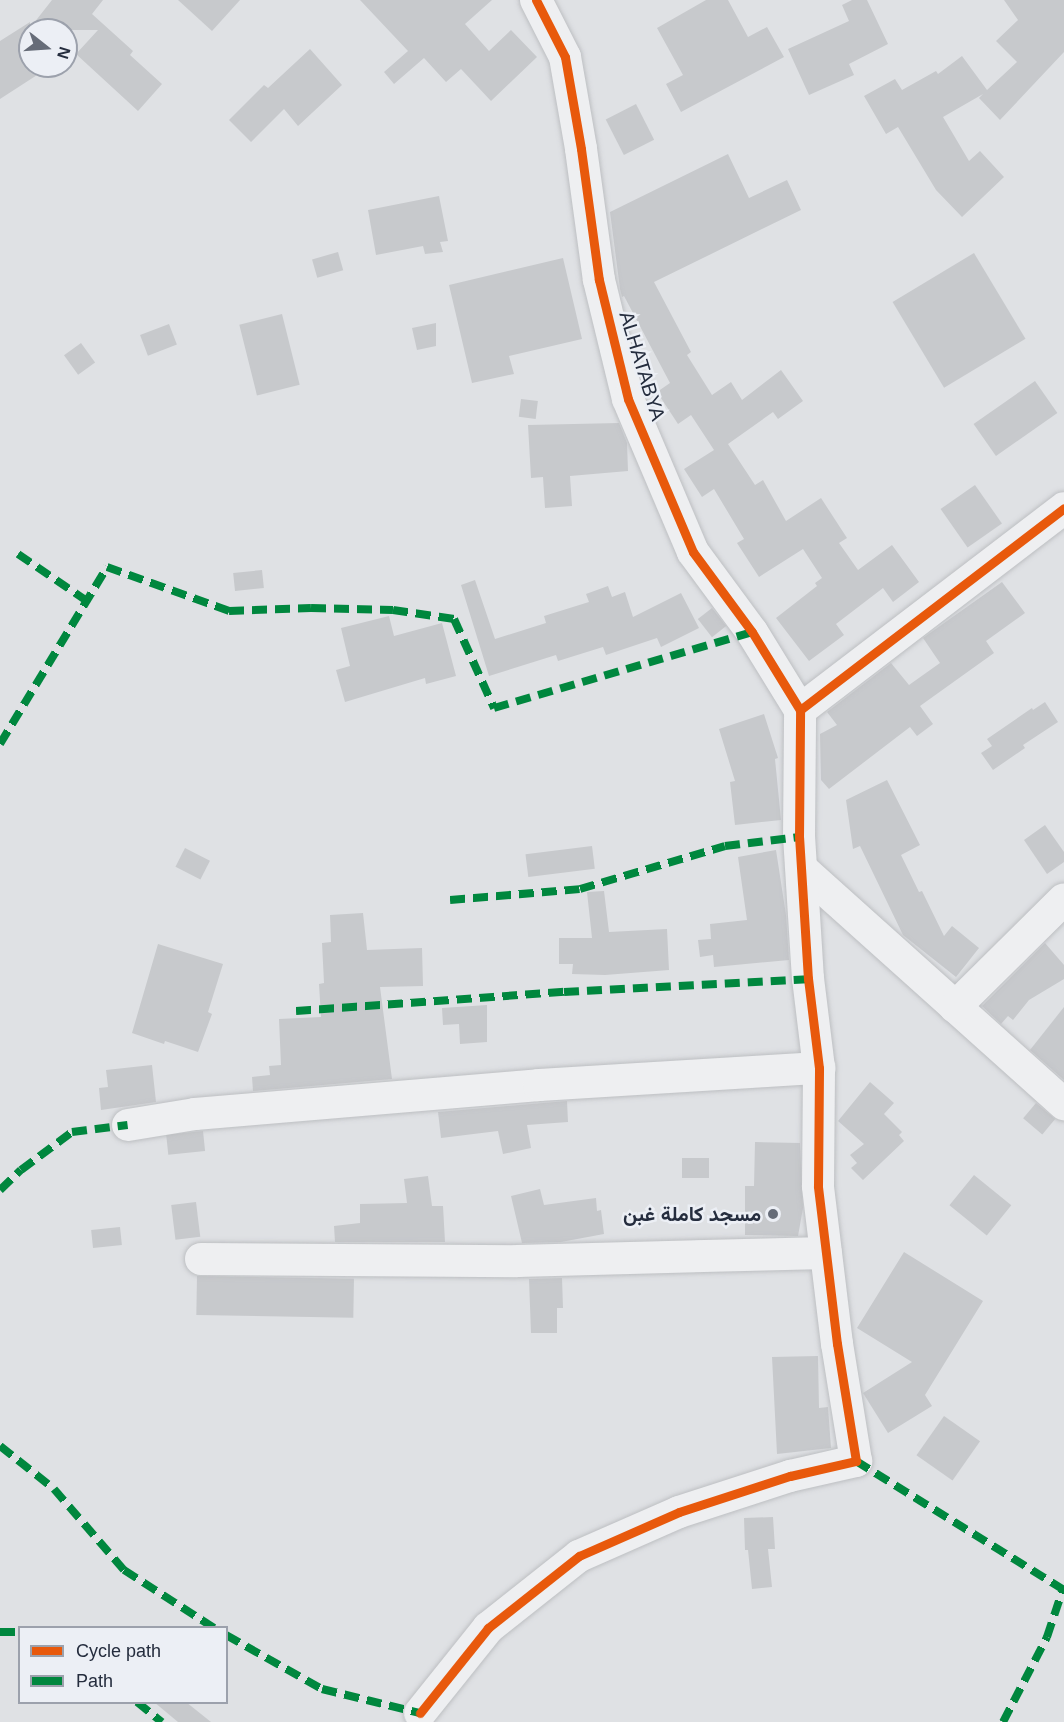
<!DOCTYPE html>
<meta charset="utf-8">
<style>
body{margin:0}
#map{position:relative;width:1064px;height:1722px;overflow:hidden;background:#dfe1e4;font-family:Arial,Vazirmatn,sans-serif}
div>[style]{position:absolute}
.building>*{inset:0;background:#c7c9cc;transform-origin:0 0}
.roads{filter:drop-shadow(0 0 2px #bdbfc2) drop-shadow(0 0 2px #bdbfc2)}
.minor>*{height:32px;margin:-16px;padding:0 16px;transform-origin:16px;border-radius:16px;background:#eeeff1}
.quiet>*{height:8px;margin-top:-4px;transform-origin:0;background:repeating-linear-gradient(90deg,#00873e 0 15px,transparent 0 23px)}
.cycleway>*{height:9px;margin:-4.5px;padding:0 4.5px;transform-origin:4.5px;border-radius:4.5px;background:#e8590c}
.dots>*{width:16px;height:16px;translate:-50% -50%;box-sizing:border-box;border:3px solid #eceff5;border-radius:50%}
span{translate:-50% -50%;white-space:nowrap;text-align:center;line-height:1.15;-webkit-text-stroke:5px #eceff5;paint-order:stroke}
.street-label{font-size:20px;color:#252d3e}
.poi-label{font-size:20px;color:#252d3e;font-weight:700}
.right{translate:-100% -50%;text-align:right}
.legend{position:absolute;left:18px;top:1626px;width:210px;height:78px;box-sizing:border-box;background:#eceff5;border:2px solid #9ca1ac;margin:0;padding:8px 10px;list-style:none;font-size:18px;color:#252d3e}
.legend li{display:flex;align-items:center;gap:12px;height:30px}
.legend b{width:30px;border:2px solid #9ca1ac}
.north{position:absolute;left:18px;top:18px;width:60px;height:60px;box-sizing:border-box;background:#eceff5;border:2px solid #9ca1ac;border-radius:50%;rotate:107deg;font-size:16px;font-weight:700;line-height:24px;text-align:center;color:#252d3e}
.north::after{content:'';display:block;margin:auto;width:21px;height:27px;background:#666c78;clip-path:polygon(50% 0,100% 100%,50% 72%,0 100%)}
</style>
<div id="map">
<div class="building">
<div style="clip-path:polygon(52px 0,103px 0,92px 14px,133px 51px,130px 55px,162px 84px,138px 111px,76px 54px,98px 30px,30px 30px,30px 66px,51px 66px,0 99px,0 41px,30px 22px,30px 28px)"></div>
<div style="clip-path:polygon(178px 0,240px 0,212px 31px)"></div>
<div style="clip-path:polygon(360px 0,492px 0,465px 24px,489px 51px,511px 30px,537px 57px,491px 101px,461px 69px,446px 82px,424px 58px,394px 84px,384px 72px,408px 51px)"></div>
<div style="clip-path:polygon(706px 0,728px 0,748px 37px,767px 27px,784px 57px,681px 112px,666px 84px,683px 75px,657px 28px)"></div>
<div style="clip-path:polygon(852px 0,867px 0,888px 44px,849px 64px,854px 75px,809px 95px,788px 49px,849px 21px,842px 5px)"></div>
<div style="clip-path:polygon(1004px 0,1064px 0,1064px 52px,1000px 120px,979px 98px,983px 94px,943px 117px,969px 161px,980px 151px,1004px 177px,962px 217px,936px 190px,898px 127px,886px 134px,864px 96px,895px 79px,902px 90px,936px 71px,938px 74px,962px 56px,987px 90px,1017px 62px,996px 41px,1018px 20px)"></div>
<div style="clip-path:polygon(310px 49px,342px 85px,298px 126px,284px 109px,251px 142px,229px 120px,264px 85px,268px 88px)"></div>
<div style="left:636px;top:104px;width:40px;height:34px;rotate:63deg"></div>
<div style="clip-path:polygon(728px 154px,749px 198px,787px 180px,801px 210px,654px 282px,691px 352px,687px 355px,712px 395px,731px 382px,742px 400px,781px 370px,803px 401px,778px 419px,773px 412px,728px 444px,755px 485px,763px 480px,786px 521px,821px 498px,847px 538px,839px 543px,858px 570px,892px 545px,919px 582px,893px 602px,883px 588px,836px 624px,844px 635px,809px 661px,776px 618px,817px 586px,815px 583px,822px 578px,803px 549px,759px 577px,737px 543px,744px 539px,714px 489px,702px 497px,684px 469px,714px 450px,691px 415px,678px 424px,657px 392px,670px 383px,624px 296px,622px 297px,620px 289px,610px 212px)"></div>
<div style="clip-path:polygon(439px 196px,448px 241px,440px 242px,443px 252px,425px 254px,423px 246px,376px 255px,368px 210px)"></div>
<div style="left:338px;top:252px;width:19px;height:27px;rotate:74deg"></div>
<div style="left:974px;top:253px;width:100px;height:95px;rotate:59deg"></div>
<div style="clip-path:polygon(563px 258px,582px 339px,509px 356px,514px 374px,472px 383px,449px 285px)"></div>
<div style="left:282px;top:314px;width:73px;height:44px;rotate:76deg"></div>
<div style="clip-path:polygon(436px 323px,436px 346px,417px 350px,412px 328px)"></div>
<div style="left:169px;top:324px;width:22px;height:31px;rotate:69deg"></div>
<div style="left:81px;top:343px;width:24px;height:21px;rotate:54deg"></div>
<div style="left:1035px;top:381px;width:39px;height:75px;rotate:55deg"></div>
<div style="left:521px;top:399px;width:17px;height:18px;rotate:7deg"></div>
<div style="clip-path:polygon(619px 423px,627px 443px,628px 471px,570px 476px,572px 506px,545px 508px,543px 477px,531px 478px,528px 425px)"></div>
<div style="left:975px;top:485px;width:47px;height:42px;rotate:55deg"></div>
<div style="left:262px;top:570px;width:18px;height:29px;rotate:84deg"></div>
<div style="clip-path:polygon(475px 580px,495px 639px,546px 623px,544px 616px,589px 602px,586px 594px,608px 586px,612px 597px,625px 592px,633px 617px,681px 593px,699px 628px,661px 647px,657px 638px,606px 655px,603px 647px,558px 661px,556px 655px,489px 676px,461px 585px)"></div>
<div style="clip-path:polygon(1002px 582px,1025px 613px,986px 641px,994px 653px,920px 706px,933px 724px,917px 736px,910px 727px,829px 789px,821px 780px,820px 734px,837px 725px,827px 712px,891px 663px,909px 685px,940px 663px,923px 638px)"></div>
<div style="left:712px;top:608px;width:23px;height:18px;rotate:52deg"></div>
<div style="clip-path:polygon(389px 616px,394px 636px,442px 623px,456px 676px,426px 684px,425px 678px,345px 702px,336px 670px,350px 666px,341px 628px)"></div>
<div style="clip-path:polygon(1045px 702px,1058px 722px,1023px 745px,1025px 748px,993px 770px,981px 753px,992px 746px,987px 739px,1032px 708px,1033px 710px)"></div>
<div style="clip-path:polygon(764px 714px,778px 758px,775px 759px,781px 820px,735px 825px,730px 782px,735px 781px,719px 729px)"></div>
<div style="clip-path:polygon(887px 780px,920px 845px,901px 855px,919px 892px,922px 891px,944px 936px,952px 926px,979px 948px,956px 977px,903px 935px,860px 846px,853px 849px,846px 800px)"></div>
<div style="clip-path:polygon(1045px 825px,1064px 852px,1064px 862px,1047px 874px,1024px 840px)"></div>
<div style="left:592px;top:846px;width:23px;height:67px;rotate:83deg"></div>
<div style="left:185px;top:848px;width:28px;height:21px;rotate:27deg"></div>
<div style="clip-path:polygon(776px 850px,786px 915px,789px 960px,714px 967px,713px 955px,700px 957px,698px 940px,711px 939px,710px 924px,747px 920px,738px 857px)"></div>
<div style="clip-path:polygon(604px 891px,609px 932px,667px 929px,669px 970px,605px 975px,572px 974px,573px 964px,559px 964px,559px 938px,592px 938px,587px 892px)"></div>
<div style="clip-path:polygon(363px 913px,367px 950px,422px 948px,423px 986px,380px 987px,392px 1079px,253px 1091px,252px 1077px,270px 1075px,269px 1066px,281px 1065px,279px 1019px,321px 1017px,319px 984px,324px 983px,322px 943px,331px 942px,330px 915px)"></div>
<div style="clip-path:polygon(1045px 943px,1064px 965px,1064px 979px,1029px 1000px,1013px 1020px,1008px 1016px,1001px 1024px,982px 1006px)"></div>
<div style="clip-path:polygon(158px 944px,223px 964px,208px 1012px,212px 1014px,198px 1052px,165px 1041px,164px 1044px,132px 1033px)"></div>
<div style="clip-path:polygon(487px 1005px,487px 1042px,460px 1044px,459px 1024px,443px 1025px,442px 1008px)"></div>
<div style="clip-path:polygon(1064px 1007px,1064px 1080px,1030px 1050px)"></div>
<div style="clip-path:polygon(152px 1065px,156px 1102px,101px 1110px,99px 1088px,108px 1087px,106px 1070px)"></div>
<div style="clip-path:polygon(870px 1082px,894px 1103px,884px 1114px,902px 1132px,899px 1135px,904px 1141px,863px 1180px,851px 1168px,857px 1163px,850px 1155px,864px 1144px,838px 1121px)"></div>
<div style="clip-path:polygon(567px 1101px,568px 1122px,527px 1125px,531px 1148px,503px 1154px,498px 1131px,441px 1138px,438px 1112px)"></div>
<div style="left:1036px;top:1103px;width:25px;height:20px;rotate:40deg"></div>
<div style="left:203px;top:1131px;width:20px;height:37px;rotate:84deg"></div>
<div style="clip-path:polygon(755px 1142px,800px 1143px,803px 1208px,798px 1236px,745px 1235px,745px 1186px,754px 1186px)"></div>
<div style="left:709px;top:1158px;width:20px;height:27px;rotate:90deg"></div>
<div style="left:974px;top:1175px;width:48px;height:39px;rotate:39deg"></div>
<div style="clip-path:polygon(428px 1176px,432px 1206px,443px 1206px,445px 1242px,335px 1242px,334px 1226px,360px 1223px,360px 1204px,407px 1203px,404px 1179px)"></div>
<div style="clip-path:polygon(540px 1189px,544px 1205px,596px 1198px,597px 1211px,601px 1210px,604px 1234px,561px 1242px,522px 1243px,511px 1196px)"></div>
<div style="left:196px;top:1202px;width:35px;height:25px;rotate:83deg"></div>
<div style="left:120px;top:1227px;width:18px;height:29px;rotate:84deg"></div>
<div style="clip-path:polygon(904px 1252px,983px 1301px,925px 1395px,932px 1406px,888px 1433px,863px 1393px,912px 1362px,857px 1328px)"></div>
<div style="left:197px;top:1276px;width:157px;height:39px;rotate:1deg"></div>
<div style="clip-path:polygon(562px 1278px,563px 1308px,557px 1308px,557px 1333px,531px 1333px,529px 1279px)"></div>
<div style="clip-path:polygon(818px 1356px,819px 1408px,828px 1407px,831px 1448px,777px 1454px,772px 1357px)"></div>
<div style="left:944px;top:1416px;width:44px;height:48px;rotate:35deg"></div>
<div style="clip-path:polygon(773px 1517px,775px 1549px,768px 1549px,772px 1587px,752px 1589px,748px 1550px,745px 1550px,744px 1518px)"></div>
<div style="clip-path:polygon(154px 1702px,186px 1702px,211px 1722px,178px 1722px)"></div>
</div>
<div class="roads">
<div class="minor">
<div style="left:536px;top:0;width:64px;rotate:63deg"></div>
<div style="left:565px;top:57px;width:93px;rotate:80.1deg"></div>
<div style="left:581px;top:149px;width:132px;rotate:82.2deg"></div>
<div style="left:599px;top:280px;width:122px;rotate:76.3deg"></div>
<div style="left:628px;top:399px;width:166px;rotate:67deg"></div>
<div style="left:693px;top:552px;width:99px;rotate:53.6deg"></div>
<div style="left:752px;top:632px;width:92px;rotate:58.4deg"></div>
<div style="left:800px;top:710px;width:332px;rotate:-37.4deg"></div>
<div style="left:803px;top:870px;width:351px;rotate:41.9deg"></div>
<div style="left:955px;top:1007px;width:153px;rotate:-44.7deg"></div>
<div style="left:128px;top:1125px;width:68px;rotate:-9.3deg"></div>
<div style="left:195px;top:1114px;width:345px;rotate:-4.8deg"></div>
<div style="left:539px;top:1085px;width:281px;rotate:-3.5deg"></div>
<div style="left:201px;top:1259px;width:316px;rotate:0.4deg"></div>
<div style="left:517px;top:1261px;width:309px;rotate:-1.5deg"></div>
<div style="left:420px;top:1713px;width:109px;rotate:-51.3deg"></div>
<div style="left:488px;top:1628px;width:116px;rotate:-38.4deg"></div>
<div style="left:579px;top:1556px;width:109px;rotate:-23.7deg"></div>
<div style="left:679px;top:1512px;width:117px;rotate:-18deg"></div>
<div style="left:790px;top:1476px;width:68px;rotate:-12.8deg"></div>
<div style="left:856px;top:1461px;width:119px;rotate:-99.2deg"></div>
<div style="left:837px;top:1344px;width:159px;rotate:-96.9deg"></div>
<div style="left:818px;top:1186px;width:118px;rotate:-89.5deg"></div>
<div style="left:819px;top:1068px;width:90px;rotate:-97deg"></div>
<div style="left:808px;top:979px;width:142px;rotate:-93.6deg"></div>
<div style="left:799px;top:837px;width:127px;rotate:-89.5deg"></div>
</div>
</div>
<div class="quiet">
<div style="left:18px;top:554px;width:83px;rotate:34.3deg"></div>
<div style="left:0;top:744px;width:207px;rotate:-58.8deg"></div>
<div style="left:107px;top:567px;width:130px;rotate:19.8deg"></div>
<div style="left:229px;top:611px;width:82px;rotate:-2.1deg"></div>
<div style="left:311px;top:608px;width:82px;rotate:1.4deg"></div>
<div style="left:393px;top:610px;width:62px;rotate:8.4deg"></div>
<div style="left:454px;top:619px;width:98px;rotate:65.8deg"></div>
<div style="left:494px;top:708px;width:269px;rotate:-16.4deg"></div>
<div style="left:450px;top:900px;width:130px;rotate:-4.8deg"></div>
<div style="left:580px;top:889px;width:151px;rotate:-16.5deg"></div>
<div style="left:725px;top:846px;width:75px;rotate:-6.9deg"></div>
<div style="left:296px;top:1011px;width:269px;rotate:-4.1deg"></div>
<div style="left:564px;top:992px;width:244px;rotate:-3deg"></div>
<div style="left:0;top:1190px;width:29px;rotate:-44deg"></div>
<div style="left:21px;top:1170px;width:64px;rotate:-36.7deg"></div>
<div style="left:72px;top:1132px;width:56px;rotate:-7.1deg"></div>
<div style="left:0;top:1446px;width:69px;rotate:38.5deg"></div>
<div style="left:54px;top:1489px;width:107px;rotate:49.2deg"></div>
<div style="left:124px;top:1570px;width:107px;rotate:32.8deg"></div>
<div style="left:856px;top:1461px;width:245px;rotate:31.8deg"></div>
<div style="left:0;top:1632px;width:20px"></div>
<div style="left:226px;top:1635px;width:110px;rotate:29.4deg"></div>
<div style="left:322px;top:1689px;width:101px;rotate:13.8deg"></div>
<div style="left:137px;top:1702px;width:32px;rotate:39deg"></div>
<div style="left:1003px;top:1722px;width:96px;rotate:-62.6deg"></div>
<div style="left:1047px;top:1637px;width:51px;rotate:-71.6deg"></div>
</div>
<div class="cycleway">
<div style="left:536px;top:0;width:64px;rotate:63deg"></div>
<div style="left:565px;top:57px;width:93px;rotate:80.1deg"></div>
<div style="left:581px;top:149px;width:132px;rotate:82.2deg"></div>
<div style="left:599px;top:280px;width:122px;rotate:76.3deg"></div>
<div style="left:628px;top:399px;width:166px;rotate:67deg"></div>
<div style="left:693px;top:552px;width:99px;rotate:53.6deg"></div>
<div style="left:752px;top:632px;width:92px;rotate:58.4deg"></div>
<div style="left:800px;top:710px;width:332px;rotate:-37.4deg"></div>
<div style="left:420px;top:1713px;width:109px;rotate:-51.3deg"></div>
<div style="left:488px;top:1628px;width:116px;rotate:-38.4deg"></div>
<div style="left:579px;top:1556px;width:109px;rotate:-23.7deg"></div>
<div style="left:679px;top:1512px;width:117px;rotate:-18deg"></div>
<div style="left:790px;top:1476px;width:68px;rotate:-12.8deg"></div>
<div style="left:856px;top:1461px;width:119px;rotate:-99.2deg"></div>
<div style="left:837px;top:1344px;width:159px;rotate:-96.9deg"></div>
<div style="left:818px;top:1186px;width:118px;rotate:-89.5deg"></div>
<div style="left:819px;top:1068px;width:90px;rotate:-97deg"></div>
<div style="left:808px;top:979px;width:142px;rotate:-93.6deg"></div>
<div style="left:799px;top:837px;width:127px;rotate:-89.5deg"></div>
</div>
<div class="dots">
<div style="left:773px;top:1214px;background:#666c78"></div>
</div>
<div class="street-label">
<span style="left:642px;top:366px;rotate:73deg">ALHATABYA</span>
</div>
<div class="poi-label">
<span class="right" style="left:761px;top:1214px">مسجد كاملة غبن</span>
</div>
<ul class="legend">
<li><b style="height:8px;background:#e8590c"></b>Cycle path</li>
<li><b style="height:8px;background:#00873e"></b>Path</li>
</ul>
<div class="north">N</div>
</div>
